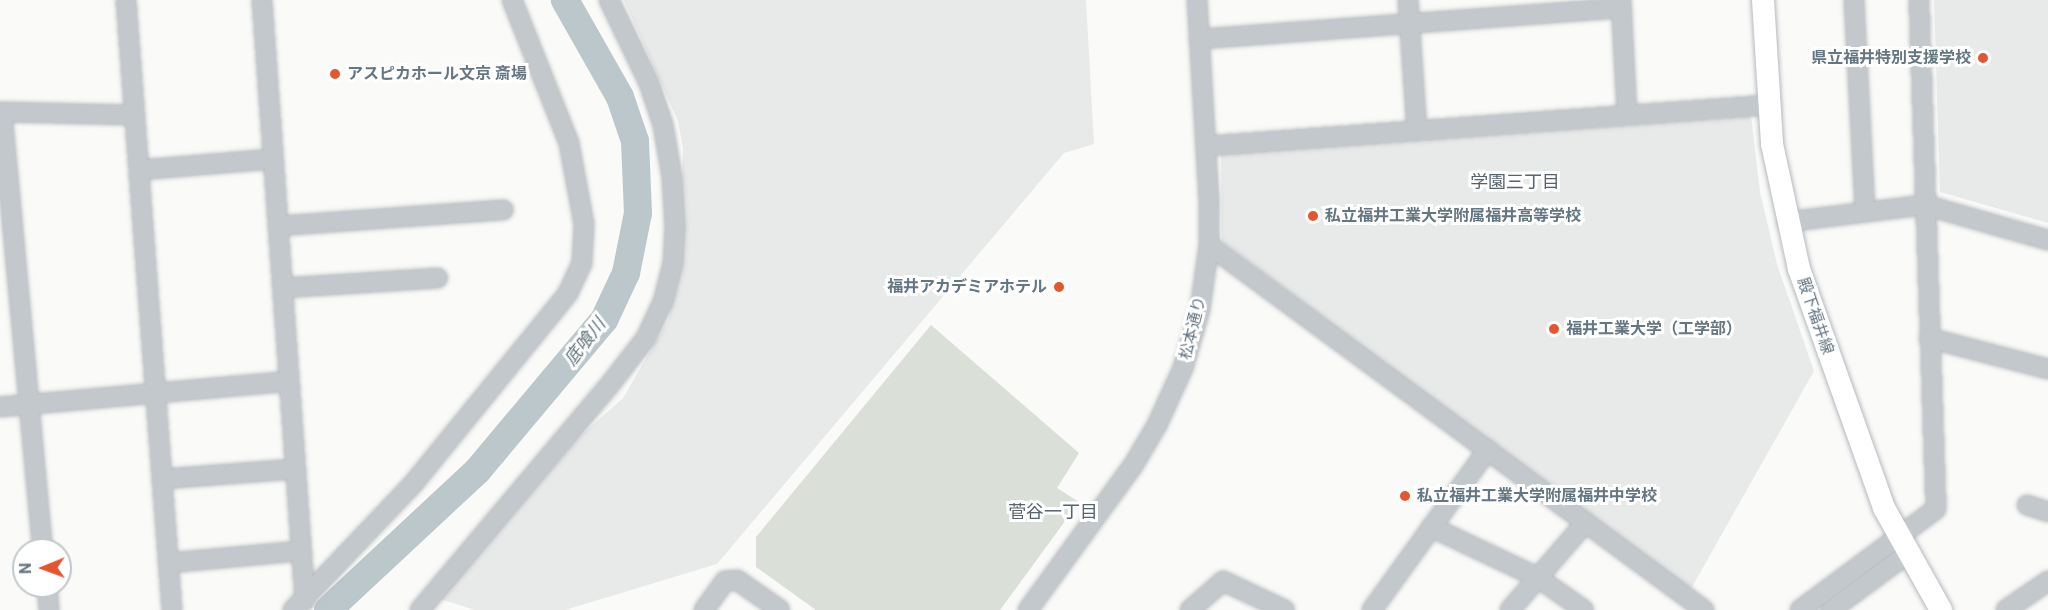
<!DOCTYPE html>
<meta charset="utf-8">
<style>
body{margin:0}
#map{position:relative;width:2048px;height:610px;overflow:hidden;background:#fafaf8;font-family:Roboto,"Noto Sans JP",sans-serif}
div>[style]{position:absolute}
.built>*{inset:0;background:#e8e9e9}
.green>*{inset:0;background:#dadfd7}
.river>*{height:28px;margin:-14px;padding:0 14px;transform-origin:14px;border-radius:14px;background:#bbc7cb}
.roads{filter:drop-shadow(0 0 2px #b5babe) drop-shadow(0 0 2px #b5babe)}
.minor>*{height:18px;margin:-9px;padding:0 9px;transform-origin:9px;border-radius:9px;background:#c3c8cc}
.major>*{height:22px;margin:-11px;padding:0 11px;transform-origin:11px;border-radius:11px;background:#fff}
.dots>*{width:16px;height:16px;translate:-50% -50%;box-sizing:border-box;border:3px solid #fff;border-radius:50%}
span{translate:-50% -50%;white-space:nowrap;text-align:center;line-height:1.15;-webkit-text-stroke:6px #fff;paint-order:stroke}
.poi-label{font-size:16px;color:#657683;font-weight:700}
.right{translate:-100% -50%;text-align:right}
.left{translate:0 -50%;text-align:left}
.street-label{font-size:16px;color:#657683}
.neighbourhood-label{font-size:18px;color:#57646e}
.water-label{font-size:18px;color:#60757c;font-style:italic}
.north{position:absolute;left:12px;top:538px;width:60px;height:60px;box-sizing:border-box;background:#fff;border:2px solid #c1c8cd;border-radius:50%;rotate:269deg;font-size:16px;font-weight:700;line-height:24px;text-align:center;color:#657683}
.north::after{content:'';display:block;margin:auto;width:21px;height:27px;background:#e4572e;clip-path:polygon(50% 0,100% 100%,50% 72%,0 100%)}
</style>
<div id="map">
<div class="built">
<div style="clip-path:polygon(624px 0,1086px 0,1094px 144px,1064px 153px,717px 564px,565px 610px,475px 610px,440px 599px,577px 439px,623px 398px,669px 319px,681px 224px,683px 148px,678px 121px)"></div>
<div style="clip-path:polygon(1934px 0,2048px 0,2048px 223px,1940px 192px)"></div>
<div style="clip-path:polygon(1751px 116px,1760px 192px,1777px 264px,1814px 371px,1692px 587px,1684px 589px,1222px 241px,1221px 154px)"></div>
</div>
<div class="green">
<div style="clip-path:polygon(931px 325px,1079px 453px,1057px 488px,1079px 502px,1000px 610px,816px 610px,756px 567px,756px 537px)"></div>
</div>
<div class="river">
<div style="left:328px;top:610px;width:205px;rotate:-43deg"></div>
<div style="left:478px;top:470px;width:196px;rotate:-50deg"></div>
<div style="left:604px;top:320px;width:52px;rotate:-64.9deg"></div>
<div style="left:626px;top:273px;width:61px;rotate:-78.7deg"></div>
<div style="left:638px;top:213px;width:72px;rotate:-92.4deg"></div>
<div style="left:635px;top:141px;width:46px;rotate:-108.8deg"></div>
<div style="left:620px;top:97px;width:112px;rotate:-119.6deg"></div>
</div>
<div class="roads">
<div class="minor">
<div style="left:126px;top:0;width:612px;rotate:85.69deg"></div>
<div style="left:262px;top:0;width:602px;rotate:85.9deg"></div>
<div style="left:1408px;top:0;width:131px;rotate:86.1deg"></div>
<div style="left:1621px;top:0;width:115px;rotate:87deg"></div>
<div style="left:1854px;top:0;width:212px;rotate:87deg"></div>
<div style="left:1199px;top:39px;width:423px;rotate:-4.2deg"></div>
<div style="left:0;top:112px;width:135px;rotate:1.3deg"></div>
<div style="left:2px;top:112px;width:440px;rotate:84.7deg"></div>
<div style="left:1206px;top:146px;width:564px;rotate:-4.17deg"></div>
<div style="left:139px;top:170px;width:134px;rotate:-4.7deg"></div>
<div style="left:1786px;top:222px;width:140px;rotate:-7deg"></div>
<div style="left:1925px;top:205px;width:128px;rotate:15.9deg"></div>
<div style="left:278px;top:226px;width:226px;rotate:-4.1deg"></div>
<div style="left:1209px;top:245px;width:615px;rotate:36.4deg"></div>
<div style="left:283px;top:288px;width:155px;rotate:-3.7deg"></div>
<div style="left:1929px;top:338px;width:123px;rotate:14.6deg"></div>
<div style="left:0;top:407px;width:290px;rotate:-5.1deg"></div>
<div style="left:162px;top:479px;width:134px;rotate:-4.3deg"></div>
<div style="left:2027px;top:505px;width:22px;rotate:18deg"></div>
<div style="left:1431px;top:527px;width:117px;rotate:25.3deg"></div>
<div style="left:1537px;top:577px;width:57px;rotate:35.1deg"></div>
<div style="left:168px;top:563px;width:134px;rotate:-5.2deg"></div>
<div style="left:47px;top:586px;width:24px;rotate:85deg"></div>
<div style="left:293px;top:610px;width:174px;rotate:-46.4deg"></div>
<div style="left:413px;top:484px;width:246px;rotate:-50.9deg"></div>
<div style="left:568px;top:293px;width:33px;rotate:-65deg"></div>
<div style="left:582px;top:263px;width:39px;rotate:-87deg"></div>
<div style="left:584px;top:224px;width:82px;rotate:-100.5deg"></div>
<div style="left:569px;top:143px;width:154px;rotate:-111.7deg"></div>
<div style="left:420px;top:610px;width:292px;rotate:-49.9deg"></div>
<div style="left:608px;top:387px;width:62px;rotate:-52.2deg"></div>
<div style="left:646px;top:338px;width:40px;rotate:-65deg"></div>
<div style="left:663px;top:302px;width:40px;rotate:-75.6deg"></div>
<div style="left:673px;top:263px;width:35px;rotate:-87deg"></div>
<div style="left:675px;top:228px;width:51px;rotate:-93.4deg"></div>
<div style="left:672px;top:177px;width:53px;rotate:-99.8deg"></div>
<div style="left:663px;top:125px;width:44px;rotate:-108.4deg"></div>
<div style="left:649px;top:83px;width:92px;rotate:-115.7deg"></div>
<div style="left:704px;top:610px;width:36px;rotate:-54deg"></div>
<div style="left:725px;top:581px;width:12px;rotate:-5deg"></div>
<div style="left:737px;top:580px;width:52px;rotate:34.9deg"></div>
<div style="left:1028px;top:610px;width:180px;rotate:-54deg"></div>
<div style="left:1134px;top:464px;width:45px;rotate:-59.5deg"></div>
<div style="left:1157px;top:425px;width:63px;rotate:-65.5deg"></div>
<div style="left:1183px;top:368px;width:61px;rotate:-73.9deg"></div>
<div style="left:1200px;top:309px;width:65px;rotate:-82deg"></div>
<div style="left:1209px;top:245px;width:44px;rotate:-90deg"></div>
<div style="left:1209px;top:201px;width:201px;rotate:-93.4deg"></div>
<div style="left:1190px;top:610px;width:44px;rotate:-41.3deg"></div>
<div style="left:1223px;top:581px;width:68px;rotate:25.1deg"></div>
<div style="left:1372px;top:610px;width:198px;rotate:-54.2deg"></div>
<div style="left:1510px;top:610px;width:116px;rotate:-49.2deg"></div>
<div style="left:1800px;top:610px;width:169px;rotate:-36.6deg"></div>
<div style="left:1936px;top:509px;width:509px;rotate:-91.91deg"></div>
<div style="left:1831px;top:610px;width:94px;rotate:-36.4deg"></div>
<div style="left:2006px;top:610px;width:51px;rotate:-34.6deg"></div>
</div>
<div class="major">
<div style="left:1763px;top:0;width:144px;rotate:86.4deg"></div>
<div style="left:1772px;top:144px;width:128px;rotate:77.8deg"></div>
<div style="left:1799px;top:269px;width:254px;rotate:70.4deg"></div>
<div style="left:1884px;top:508px;width:117px;rotate:60.8deg"></div>
</div>
</div>
<div class="dots">
<div style="left:1983px;top:58px;background:#e4572e"></div>
<div style="left:335px;top:74px;background:#e4572e"></div>
<div style="left:1313px;top:216px;background:#e4572e"></div>
<div style="left:1059px;top:287px;background:#e4572e"></div>
<div style="left:1554px;top:329px;background:#e4572e"></div>
<div style="left:1405px;top:496px;background:#e4572e"></div>
</div>
<div class="poi-label">
<span class="right" style="left:1971px;top:58px">県立福井特別支援学校</span>
<span class="left" style="left:347px;top:74px">アスピカホール文京 斎場</span>
<span class="left" style="left:1325px;top:216px">私立福井工業大学附属福井高等学校</span>
<span class="right" style="left:1047px;top:287px">福井アカデミアホテル</span>
<span class="left" style="left:1566px;top:329px">福井工業大学（工学部）</span>
<span class="left" style="left:1417px;top:496px">私立福井工業大学附属福井中学校</span>
</div>
<div class="street-label">
<span style="left:1815px;top:316px;rotate:71deg">殿下福井線</span>
<span style="left:1193px;top:328px;rotate:-76deg">松本通り</span>
</div>
<div class="neighbourhood-label">
<span style="left:1515px;top:182px">学園三丁目</span>
<span style="left:1053px;top:512px">菅谷一丁目</span>
</div>
<div class="water-label">
<span style="left:585px;top:342px;rotate:-52deg">底喰川</span>
</div>
<div class="north">N</div>
</div>
